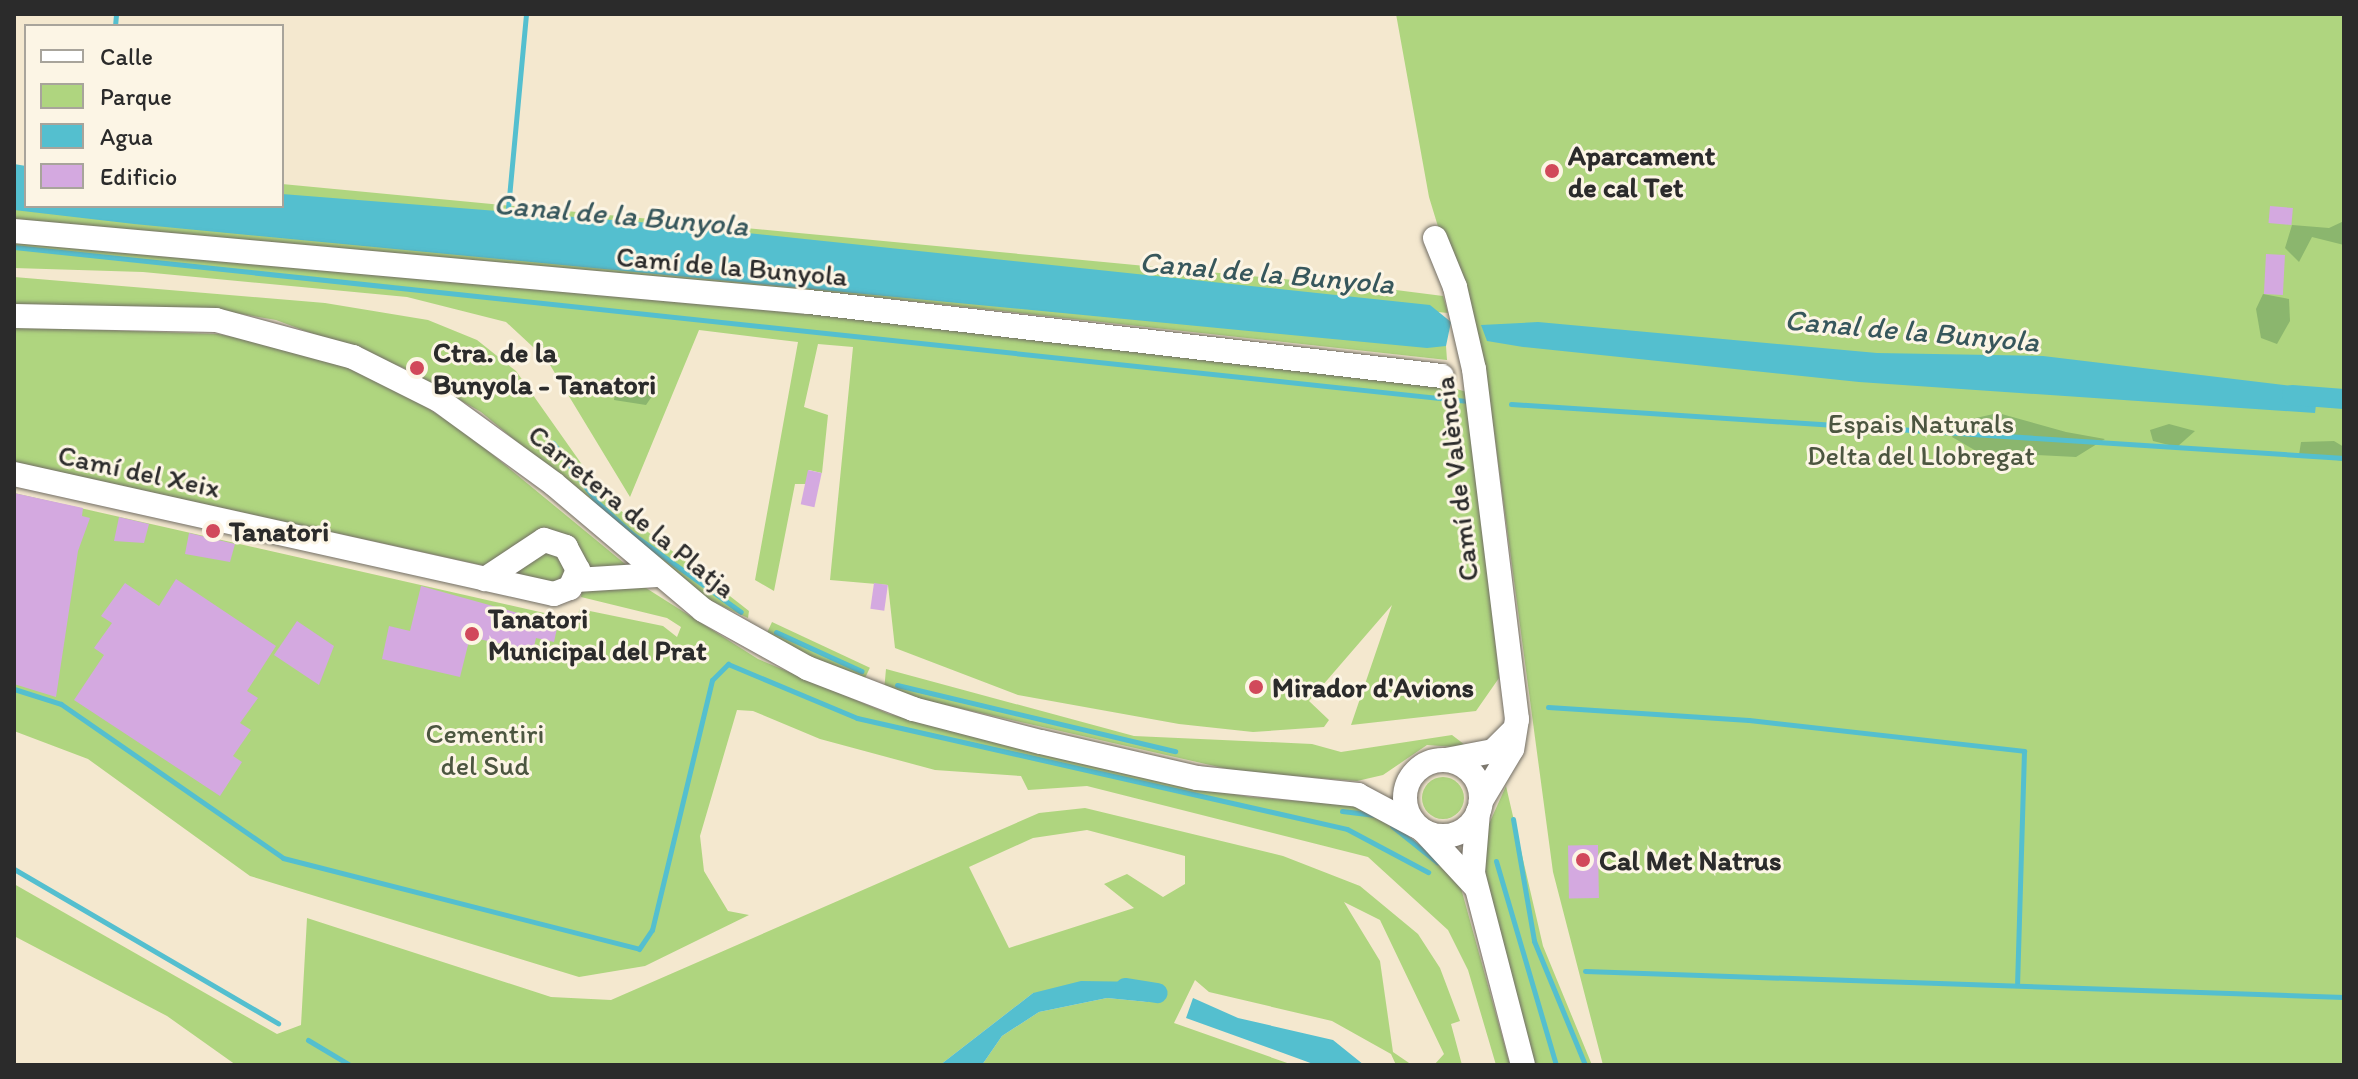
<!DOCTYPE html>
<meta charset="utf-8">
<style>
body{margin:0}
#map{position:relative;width:2358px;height:1079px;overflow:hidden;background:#f4e8cf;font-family:Itim,sans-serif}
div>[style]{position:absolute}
.green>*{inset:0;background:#afd57f;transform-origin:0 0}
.round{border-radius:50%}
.forest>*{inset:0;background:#8bb66e}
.water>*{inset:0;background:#54bfcf}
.stream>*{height:5px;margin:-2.5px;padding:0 2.5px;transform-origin:2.5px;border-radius:2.5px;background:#54bfcf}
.canal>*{height:20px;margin:-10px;padding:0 10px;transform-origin:10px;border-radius:10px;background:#54bfcf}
.building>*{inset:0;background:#d4a9e0;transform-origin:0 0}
.roads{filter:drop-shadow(0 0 2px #716d64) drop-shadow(0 0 2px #716d64)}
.minor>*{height:24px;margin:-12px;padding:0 12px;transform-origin:12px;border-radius:12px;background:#fff}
.minor>.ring{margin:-12px;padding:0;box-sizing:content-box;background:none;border:24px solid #fff;border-radius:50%}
.dots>*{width:22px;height:22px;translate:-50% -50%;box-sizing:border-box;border:4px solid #fcf5e5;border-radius:50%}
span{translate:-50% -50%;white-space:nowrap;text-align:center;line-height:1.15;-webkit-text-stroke:6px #fcf5e5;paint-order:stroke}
.poi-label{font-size:28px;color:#2b2b2b;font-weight:700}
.left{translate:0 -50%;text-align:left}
.street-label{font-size:28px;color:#2b2b2b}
.park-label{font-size:28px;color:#4c5640}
.water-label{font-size:30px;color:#37575c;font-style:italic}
.frame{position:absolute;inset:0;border:16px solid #2b2b2b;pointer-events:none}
.legend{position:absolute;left:24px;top:24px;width:260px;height:184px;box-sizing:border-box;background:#fcf5e5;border:2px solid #a8a49b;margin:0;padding:10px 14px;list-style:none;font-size:24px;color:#2b2b2b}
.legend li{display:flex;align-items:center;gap:16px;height:40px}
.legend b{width:40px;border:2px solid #a8a49b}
</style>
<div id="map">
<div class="green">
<div style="clip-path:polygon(1396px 14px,2344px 14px,2344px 1065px,1603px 1065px,1553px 872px,1489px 394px,1429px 197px)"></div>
<div style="clip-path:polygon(282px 184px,1388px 289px,1443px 296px,1448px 313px,282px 204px)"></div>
<div style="clip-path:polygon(14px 204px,1431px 340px,1446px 346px,1447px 360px,828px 292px,14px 222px)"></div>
<div style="clip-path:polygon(14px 239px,914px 323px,1450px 387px,1470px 393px,1499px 678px,1476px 711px,1351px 725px,1392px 605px,1309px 701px,1329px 720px,1324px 727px,1253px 732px,1179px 724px,1018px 695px,895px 648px,888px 585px,830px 580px,853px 347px,818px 344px,804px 407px,828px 415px,822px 473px,809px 470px,806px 484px,795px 484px,774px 591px,755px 580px,798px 342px,699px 330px,630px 497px,547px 360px,506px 322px,407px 297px,143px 272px,14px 268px)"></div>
<div style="clip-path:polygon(14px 277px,325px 303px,428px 320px,477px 340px,516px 371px,607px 500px,749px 611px,748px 618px,705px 598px,481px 412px,404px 368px,276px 320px,218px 310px,14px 306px)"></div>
<div style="clip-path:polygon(14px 327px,218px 334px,312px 352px,404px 393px,465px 432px,630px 568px,586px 571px,570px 540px,544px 527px,490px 567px,14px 462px)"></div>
<div style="clip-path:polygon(14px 493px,575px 620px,580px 609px,663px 626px,677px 637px,681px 627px,667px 618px,581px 597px,582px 589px,646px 588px,758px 659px,889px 714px,1136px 776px,1250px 797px,1372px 807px,1459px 881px,1510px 1065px,1496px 1065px,1468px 970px,1448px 930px,1368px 857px,1087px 786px,1028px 790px,1021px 776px,935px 770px,820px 739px,753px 711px,737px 710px,700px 836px,704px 871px,728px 911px,749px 915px,645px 966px,579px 977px,250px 876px,88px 759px,14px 731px)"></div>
<div style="clip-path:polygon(556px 549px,568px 574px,555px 584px,505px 575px,529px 553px)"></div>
<div style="left:772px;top:622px;width:108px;height:16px;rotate:25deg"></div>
<div style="clip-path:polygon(886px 669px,1134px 736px,1312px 744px,1341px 752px,1452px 735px,1469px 748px,1427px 745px,1383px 775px,1357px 781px,1241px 772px,884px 691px)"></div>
<div class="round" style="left:1422px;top:777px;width:42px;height:42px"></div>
<div style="clip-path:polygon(1506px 786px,1543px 946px,1592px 1065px,1534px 1065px,1483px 872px,1484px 835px)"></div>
<div style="clip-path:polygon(evenodd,1085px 808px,1283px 856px,1360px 886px,1418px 934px,1440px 968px,1460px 1021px,1451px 1024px,1462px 1065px,1434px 1065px,1444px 1054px,1380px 920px,1344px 902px,1380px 961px,1393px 1052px,1412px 1065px,1396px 1065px,1391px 1054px,1332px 1021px,1209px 992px,1195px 980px,1174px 1023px,1293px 1065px,982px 1065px,1002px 1036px,1039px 1012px,1107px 998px,1148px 1002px,1150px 990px,1033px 993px,940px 1065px,236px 1065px,167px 1016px,14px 936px,14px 884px,277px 1034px,301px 1025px,307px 918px,551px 997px,611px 1000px,1039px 813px,1085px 808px,1087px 830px,1185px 856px,1185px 884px,1163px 897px,1127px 874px,1104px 884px,1134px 908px,1009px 948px,969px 867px,1033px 838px,1087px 830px)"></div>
</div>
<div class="forest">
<div style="clip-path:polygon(2344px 221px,2344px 245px,2312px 237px,2299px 262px,2285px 248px,2292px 225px,2329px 228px)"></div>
<div style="clip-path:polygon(2263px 294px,2289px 299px,2290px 321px,2277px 344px,2261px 338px,2256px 309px)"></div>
<div style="clip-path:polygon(647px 382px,655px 392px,646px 405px,614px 400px,616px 389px)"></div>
<div style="clip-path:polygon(1998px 413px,2066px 432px,2105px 439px,2076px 457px,1978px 452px,1952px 437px,1958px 422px)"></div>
<div style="clip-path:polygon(2169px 424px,2195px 431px,2177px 447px,2153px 441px,2150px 430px)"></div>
<div style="clip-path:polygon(2334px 441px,2344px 447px,2344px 461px,2299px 455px,2301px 442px)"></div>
</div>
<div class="water">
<div style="clip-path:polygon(14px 164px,26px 166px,26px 206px,282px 206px,282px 194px,663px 224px,1430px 305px,1451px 322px,1446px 346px,1427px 348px,134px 224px,14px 210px)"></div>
<div style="clip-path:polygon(1538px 322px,1877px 353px,2043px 356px,2318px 389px,2315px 413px,1859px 382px,1523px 347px,1487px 341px,1481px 325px)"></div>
<div style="clip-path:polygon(1081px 981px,1149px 982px,1148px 1002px,1107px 998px,1039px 1012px,1002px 1036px,982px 1065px,940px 1065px,1033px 993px)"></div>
<div style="clip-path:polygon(1193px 998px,1238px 1018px,1333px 1040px,1364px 1065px,1316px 1065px,1186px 1018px)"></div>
</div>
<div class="stream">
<div style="left:115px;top:26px;width:12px;rotate:-85deg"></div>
<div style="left:507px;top:219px;width:206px;rotate:-84.7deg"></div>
<div style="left:14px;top:247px;width:1460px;rotate:6.05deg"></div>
<div style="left:1511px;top:404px;width:835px;rotate:3.71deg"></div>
<div style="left:553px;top:443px;width:72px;rotate:53.4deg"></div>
<div style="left:596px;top:501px;width:47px;rotate:42.4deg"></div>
<div style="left:631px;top:533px;width:135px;rotate:35.7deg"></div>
<div style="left:776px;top:632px;width:94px;rotate:24.6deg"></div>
<div style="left:897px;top:685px;width:286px;rotate:13.4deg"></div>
<div style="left:14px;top:689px;width:49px;rotate:17.7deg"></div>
<div style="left:61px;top:704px;width:270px;rotate:34.7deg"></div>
<div style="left:283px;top:858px;width:367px;rotate:14.3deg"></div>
<div style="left:639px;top:949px;width:23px;rotate:-56deg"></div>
<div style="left:652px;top:930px;width:257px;rotate:-76.5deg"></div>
<div style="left:712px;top:680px;width:23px;rotate:-45deg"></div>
<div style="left:728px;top:664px;width:140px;rotate:22.7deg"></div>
<div style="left:857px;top:718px;width:502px;rotate:12.76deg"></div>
<div style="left:1347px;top:829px;width:92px;rotate:28deg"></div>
<div style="left:1548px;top:707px;width:201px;rotate:3.7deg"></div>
<div style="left:1749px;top:720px;width:277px;rotate:6.4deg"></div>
<div style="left:2024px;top:751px;width:232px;rotate:91.7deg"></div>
<div style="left:1342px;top:811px;width:31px;rotate:7deg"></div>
<div style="left:1513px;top:819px;width:124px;rotate:80.2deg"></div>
<div style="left:1534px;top:941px;width:134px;rotate:67.6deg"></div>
<div style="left:1392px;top:826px;width:58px;rotate:38.7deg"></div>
<div style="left:1496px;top:861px;width:213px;rotate:73.6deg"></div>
<div style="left:14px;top:869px;width:306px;rotate:30.3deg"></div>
<div style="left:1585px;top:971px;width:759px;rotate:1.96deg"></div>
<div style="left:308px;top:1040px;width:49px;rotate:30.8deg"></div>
</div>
<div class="canal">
<div style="left:2292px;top:395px;width:52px;rotate:4.4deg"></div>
<div style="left:1125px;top:988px;width:33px;rotate:9deg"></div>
</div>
<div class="building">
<div style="left:2270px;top:206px;width:23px;height:17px;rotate:5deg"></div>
<div style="left:2266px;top:254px;width:19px;height:40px;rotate:3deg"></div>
<div style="left:808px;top:470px;width:14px;height:35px;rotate:12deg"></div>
<div style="clip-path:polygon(14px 493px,83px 508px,82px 516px,90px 518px,78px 551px,56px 697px,14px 684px)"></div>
<div style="clip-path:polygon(119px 517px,149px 524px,144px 543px,114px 541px)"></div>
<div style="clip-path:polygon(189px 533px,235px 544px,230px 562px,185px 554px)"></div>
<div style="clip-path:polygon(176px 579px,276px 646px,247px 691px,258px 698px,240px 723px,251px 730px,233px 756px,242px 762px,220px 796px,74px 700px,104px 655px,94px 648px,112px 623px,101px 616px,125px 583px,159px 606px)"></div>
<div style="left:874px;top:583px;width:14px;height:26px;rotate:8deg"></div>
<div style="clip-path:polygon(421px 586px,558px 624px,554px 642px,536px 638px,533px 651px,470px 637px,460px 677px,382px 659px,389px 626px,410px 631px)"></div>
<div style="clip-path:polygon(297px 621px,334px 646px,319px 685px,274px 655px)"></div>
<div style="left:1598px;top:845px;width:53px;height:30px;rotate:89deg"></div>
</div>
<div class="roads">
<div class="minor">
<div style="left:14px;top:231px;width:798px;rotate:5.1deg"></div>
<div style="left:809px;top:302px;width:637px;rotate:6.67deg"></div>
<div style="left:1435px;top:238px;width:53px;rotate:67.8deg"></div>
<div style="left:1455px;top:287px;width:84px;rotate:77deg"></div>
<div style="left:1474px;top:369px;width:353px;rotate:83deg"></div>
<div style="left:1517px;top:719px;width:30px;rotate:99deg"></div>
<div style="left:1512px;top:749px;width:61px;rotate:120.8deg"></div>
<div style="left:14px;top:316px;width:202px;rotate:1.1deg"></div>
<div style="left:216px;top:320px;width:142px;rotate:15.1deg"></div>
<div style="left:353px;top:357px;width:96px;rotate:26.6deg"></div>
<div style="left:439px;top:400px;width:142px;rotate:36.1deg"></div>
<div style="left:554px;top:484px;width:195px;rotate:40.2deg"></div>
<div style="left:703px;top:610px;width:119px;rotate:29.1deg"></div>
<div style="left:807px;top:668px;width:114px;rotate:21.1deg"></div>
<div style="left:913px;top:709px;width:132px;rotate:14.5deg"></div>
<div style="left:1041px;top:742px;width:160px;rotate:13deg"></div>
<div style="left:1197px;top:778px;width:162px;rotate:6deg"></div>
<div style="left:1358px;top:795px;width:66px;rotate:28.1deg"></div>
<div style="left:14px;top:474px;width:553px;rotate:12.53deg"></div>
<div style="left:554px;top:594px;width:17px;rotate:-21deg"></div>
<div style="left:570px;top:588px;width:20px;rotate:-66deg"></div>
<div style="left:578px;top:570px;width:26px;rotate:-118deg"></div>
<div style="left:566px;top:547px;width:23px;rotate:-162deg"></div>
<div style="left:544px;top:540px;width:71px;rotate:146.5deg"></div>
<div style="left:576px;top:580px;width:81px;rotate:-3.5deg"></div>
<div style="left:1446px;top:760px;width:48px;rotate:-10.8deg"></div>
<div style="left:1493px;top:751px;width:27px;rotate:-45deg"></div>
<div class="ring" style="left:1405px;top:760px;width:52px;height:52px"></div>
<div style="left:1478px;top:812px;width:61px;rotate:94.7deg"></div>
<div style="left:1473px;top:873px;width:198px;rotate:75.4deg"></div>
<div style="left:1425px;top:832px;width:74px;rotate:47.2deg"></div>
</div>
</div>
<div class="dots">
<div style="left:1552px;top:171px;background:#d1495b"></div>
<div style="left:417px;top:368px;background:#d1495b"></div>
<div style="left:213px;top:531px;background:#d1495b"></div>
<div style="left:472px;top:634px;background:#d1495b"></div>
<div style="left:1256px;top:687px;background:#d1495b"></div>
<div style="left:1583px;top:860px;background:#d1495b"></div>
</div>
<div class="poi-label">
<span class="left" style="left:1568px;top:171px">Aparcament<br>de cal Tet</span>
<span class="left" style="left:433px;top:368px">Ctra. de la<br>Bunyola - Tanatori</span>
<span class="left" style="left:229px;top:531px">Tanatori</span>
<span class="left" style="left:488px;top:634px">Tanatori<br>Municipal del Prat</span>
<span class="left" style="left:1272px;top:687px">Mirador d'Avions</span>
<span class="left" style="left:1599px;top:860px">Cal Met Natrus</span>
</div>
<div class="street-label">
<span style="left:732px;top:266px;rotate:5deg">Camí de la Bunyola</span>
<span style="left:139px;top:471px;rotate:12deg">Camí del Xeix</span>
<span style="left:1456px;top:479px;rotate:-97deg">Camí de València</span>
<span style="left:632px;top:511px;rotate:39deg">Carretera de la Platja</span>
</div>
<div class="park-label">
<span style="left:1921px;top:439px">Espais Naturals<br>Delta del Llobregat</span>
<span style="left:485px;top:749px">Cementiri<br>del Sud</span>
</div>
<div class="water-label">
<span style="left:621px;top:215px;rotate:5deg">Canal de la Bunyola</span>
<span style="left:1267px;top:273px;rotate:5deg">Canal de la Bunyola</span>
<span style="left:1912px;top:331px;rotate:5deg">Canal de la Bunyola</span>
</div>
<div class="frame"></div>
<ul class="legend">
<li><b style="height:10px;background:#fff"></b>Calle</li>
<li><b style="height:22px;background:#afd57f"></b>Parque</li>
<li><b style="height:22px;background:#54bfcf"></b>Agua</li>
<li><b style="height:22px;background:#d4a9e0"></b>Edificio</li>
</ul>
</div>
